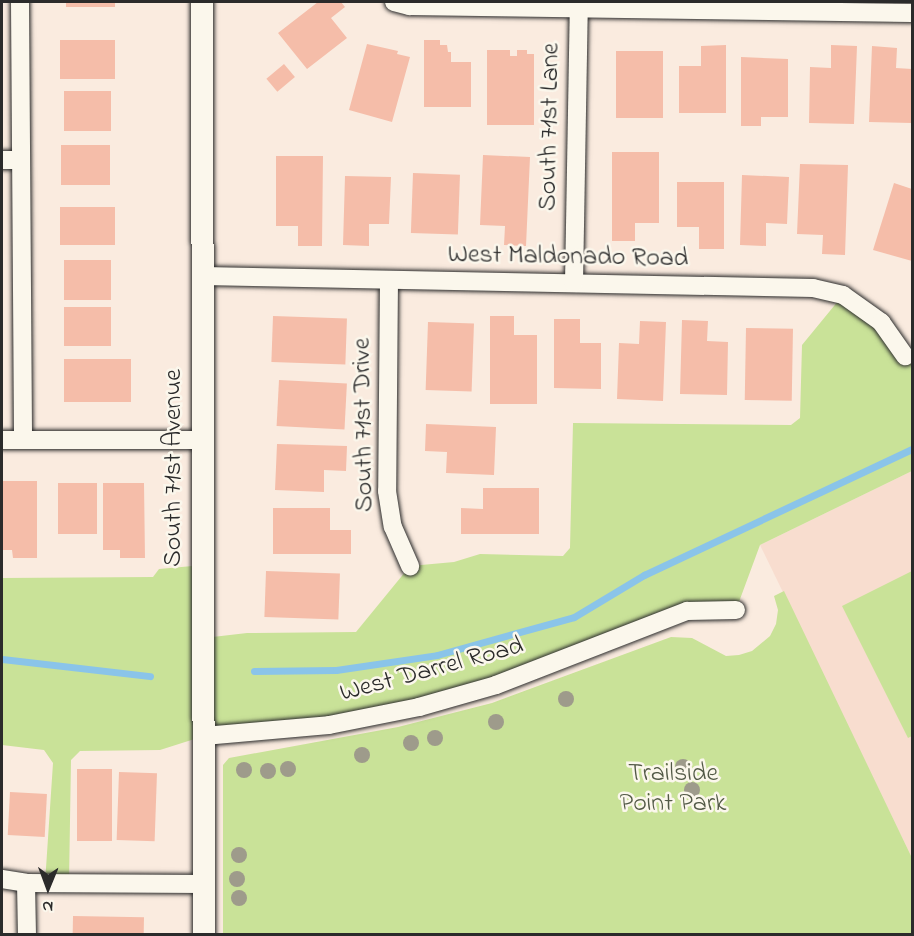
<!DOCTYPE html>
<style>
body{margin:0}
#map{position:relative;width:914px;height:936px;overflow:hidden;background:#faebdf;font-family:"Indie Flower",sans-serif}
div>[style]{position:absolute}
.built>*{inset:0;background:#f8ddcf}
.green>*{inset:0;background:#c9e298}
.stream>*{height:7px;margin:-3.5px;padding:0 3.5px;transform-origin:3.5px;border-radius:3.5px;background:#8ac4e9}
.building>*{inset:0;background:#f5bda9;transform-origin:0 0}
.roads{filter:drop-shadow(0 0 2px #2b2b2b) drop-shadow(0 0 2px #2b2b2b)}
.minor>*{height:18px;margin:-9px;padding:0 9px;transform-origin:9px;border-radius:9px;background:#fbf7ec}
.tertiary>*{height:22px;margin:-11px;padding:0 11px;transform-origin:11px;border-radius:11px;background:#fbf7ec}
.trees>*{width:16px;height:16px;margin:-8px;border-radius:50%;background:#9e9b8b}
span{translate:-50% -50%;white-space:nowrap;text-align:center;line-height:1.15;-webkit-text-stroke:5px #fbf7ec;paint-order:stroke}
.street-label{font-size:26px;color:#2b2b2b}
.park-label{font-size:26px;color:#525946}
.frame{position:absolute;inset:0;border:3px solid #2b2b2b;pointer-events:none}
.north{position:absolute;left:18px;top:858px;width:60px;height:60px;-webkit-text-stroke:4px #fbf7ec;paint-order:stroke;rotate:181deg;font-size:16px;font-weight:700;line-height:24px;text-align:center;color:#2b2b2b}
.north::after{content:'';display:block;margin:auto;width:21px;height:27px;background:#2b2b2b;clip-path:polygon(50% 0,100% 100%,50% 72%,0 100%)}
</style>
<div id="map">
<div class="built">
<div style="clip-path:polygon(912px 471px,912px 858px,760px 545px)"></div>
</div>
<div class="green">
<div style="clip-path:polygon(843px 295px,912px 353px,912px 471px,760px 545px,736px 610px,687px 611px,419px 707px,204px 736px,160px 750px,80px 751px,71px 760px,69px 882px,45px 883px,53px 763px,44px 750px,2px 745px,2px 578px,153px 577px,159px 569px,204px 565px,204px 638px,247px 633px,356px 632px,410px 566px,454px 562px,480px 554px,563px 556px,570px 548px,573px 423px,791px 425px,800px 418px,802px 345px)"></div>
<div style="clip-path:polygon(912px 571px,912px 736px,908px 738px,842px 606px)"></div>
<div style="clip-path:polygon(784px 591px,912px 858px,912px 934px,223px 934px,223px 765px,229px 758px,398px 727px,492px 703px,671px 637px,692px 638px,726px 656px,739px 655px,752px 651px,770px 636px,776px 624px,778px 610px,774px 596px)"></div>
</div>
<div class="stream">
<div style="left:2px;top:659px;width:149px;rotate:6.6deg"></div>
<div style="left:254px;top:671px;width:82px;rotate:-0.7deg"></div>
<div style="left:336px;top:670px;width:102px;rotate:-8.4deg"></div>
<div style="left:437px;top:655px;width:142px;rotate:-15.5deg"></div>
<div style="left:574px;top:617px;width:82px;rotate:-31deg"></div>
<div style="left:644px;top:575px;width:296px;rotate:-25.2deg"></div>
</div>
<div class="building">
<div style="left:66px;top:2px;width:49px;height:5px"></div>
<div style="clip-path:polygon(318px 2px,341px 2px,345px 7px,331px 18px,347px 38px,307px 69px,278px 33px)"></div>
<div style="left:60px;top:40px;width:55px;height:39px"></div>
<div style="clip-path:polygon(424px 40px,440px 40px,440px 45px,447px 45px,448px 52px,451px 52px,451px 62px,471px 62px,471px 107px,424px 107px)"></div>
<div style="clip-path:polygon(367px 44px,398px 51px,397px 54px,410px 57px,392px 122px,349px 110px)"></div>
<div style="clip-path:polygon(726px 45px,726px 113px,679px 113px,679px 66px,701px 66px,701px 46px)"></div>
<div style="clip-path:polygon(831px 45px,857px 46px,854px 124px,809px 123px,810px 67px,831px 68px)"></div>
<div style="clip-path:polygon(872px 46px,897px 48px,896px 68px,912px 69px,912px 123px,869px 122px)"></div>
<div style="clip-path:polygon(487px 50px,510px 50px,510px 56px,517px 56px,517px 50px,527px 50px,527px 54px,534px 54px,534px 125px,487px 125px)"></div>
<div style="left:616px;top:51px;width:47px;height:67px"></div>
<div style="clip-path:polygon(741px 57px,788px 59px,788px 117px,761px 117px,761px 126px,741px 126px)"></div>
<div style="left:284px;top:64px;width:17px;height:23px;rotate:50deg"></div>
<div style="left:64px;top:91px;width:47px;height:40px"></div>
<div style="left:61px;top:145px;width:49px;height:40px"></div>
<div style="clip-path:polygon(612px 152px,659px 152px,659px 223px,635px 223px,635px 241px,612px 241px)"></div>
<div style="clip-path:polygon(483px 155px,530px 157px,526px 246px,504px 245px,505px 226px,480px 225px)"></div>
<div style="clip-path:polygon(276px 156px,323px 156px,322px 246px,298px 246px,298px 226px,276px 226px)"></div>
<div style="clip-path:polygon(800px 164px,848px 165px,845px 255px,822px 254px,823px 235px,797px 234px)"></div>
<div style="left:413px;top:173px;width:47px;height:60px;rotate:2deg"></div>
<div style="clip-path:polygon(742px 175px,789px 177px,787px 224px,766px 223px,766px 246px,740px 245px)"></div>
<div style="clip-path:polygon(345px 176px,391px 177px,389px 224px,369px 224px,369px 246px,343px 245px)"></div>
<div style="clip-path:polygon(677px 182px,724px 182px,724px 249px,699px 249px,699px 227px,677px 227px)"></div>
<div style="clip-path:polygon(894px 183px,912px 189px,912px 261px,873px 250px)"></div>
<div style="left:60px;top:207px;width:55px;height:38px"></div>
<div style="left:64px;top:260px;width:47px;height:40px"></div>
<div style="left:64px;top:307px;width:47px;height:39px"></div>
<div style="left:273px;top:316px;width:74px;height:46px;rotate:2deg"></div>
<div style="clip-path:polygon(490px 316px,514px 316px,514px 335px,537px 335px,537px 404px,490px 404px)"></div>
<div style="clip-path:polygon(554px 319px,580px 319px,580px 343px,601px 343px,601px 389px,554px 388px)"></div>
<div style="clip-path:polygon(682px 320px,708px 321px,707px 341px,728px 342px,727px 395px,680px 394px)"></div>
<div style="clip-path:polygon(640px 321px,666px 322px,663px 401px,617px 399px,619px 343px,639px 344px)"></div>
<div style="left:428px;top:322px;width:46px;height:68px;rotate:2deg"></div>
<div style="left:746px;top:328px;width:47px;height:72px;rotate:1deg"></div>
<div style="left:131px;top:359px;width:43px;height:67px;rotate:90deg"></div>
<div style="left:279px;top:380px;width:68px;height:46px;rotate:3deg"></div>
<div style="clip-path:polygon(426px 424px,496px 427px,494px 475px,446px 473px,447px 452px,425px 451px)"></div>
<div style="clip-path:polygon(277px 444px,347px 446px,346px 471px,324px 470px,324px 492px,275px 490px)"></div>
<div style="clip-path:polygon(2px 481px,37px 481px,37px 558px,13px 558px,12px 550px,2px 550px)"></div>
<div style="left:58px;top:483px;width:39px;height:51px"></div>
<div style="clip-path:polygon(103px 483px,144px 483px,145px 558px,120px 558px,120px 550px,103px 550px)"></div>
<div style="clip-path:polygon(483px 488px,539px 488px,539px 534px,461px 534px,461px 508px,483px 509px)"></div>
<div style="clip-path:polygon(273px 508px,330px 508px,330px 530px,351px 530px,351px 554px,273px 554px)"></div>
<div style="left:266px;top:571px;width:74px;height:46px;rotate:2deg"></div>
<div style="left:77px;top:769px;width:35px;height:72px"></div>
<div style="left:119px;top:772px;width:38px;height:68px;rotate:2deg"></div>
<div style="left:10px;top:792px;width:37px;height:43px;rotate:3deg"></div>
<div style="left:73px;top:916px;width:71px;height:18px;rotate:1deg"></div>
</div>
<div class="roads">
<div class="minor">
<div style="left:20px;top:2px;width:438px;rotate:89.6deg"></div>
<div style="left:394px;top:2px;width:16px;rotate:15deg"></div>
<div style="left:409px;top:6px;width:503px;rotate:0.8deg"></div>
<div style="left:2px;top:160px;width:19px"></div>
<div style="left:203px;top:276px;width:610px;rotate:1.13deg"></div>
<div style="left:813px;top:288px;width:31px;rotate:13deg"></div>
<div style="left:843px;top:295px;width:47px;rotate:35.4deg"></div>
<div style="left:881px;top:322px;width:42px;rotate:54.8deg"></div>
<div style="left:389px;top:280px;width:211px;rotate:90.5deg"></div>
<div style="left:387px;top:491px;width:36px;rotate:81deg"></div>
<div style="left:393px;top:527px;width:43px;rotate:66.4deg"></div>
<div style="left:574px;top:283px;width:276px;rotate:-89deg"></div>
<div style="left:2px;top:440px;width:202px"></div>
<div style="left:204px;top:736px;width:125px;rotate:-5deg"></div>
<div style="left:329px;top:725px;width:92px;rotate:-11.3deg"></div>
<div style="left:419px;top:707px;width:80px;rotate:-15.9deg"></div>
<div style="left:496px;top:685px;width:205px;rotate:-21.2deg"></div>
<div style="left:687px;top:611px;width:49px;rotate:-1.2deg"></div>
<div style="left:2px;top:879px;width:24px;rotate:9deg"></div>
<div style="left:26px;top:883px;width:177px;rotate:0.3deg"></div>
<div style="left:26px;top:883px;width:51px;rotate:88.9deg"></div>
</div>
<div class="tertiary">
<div style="left:202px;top:2px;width:932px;rotate:89.88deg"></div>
</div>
</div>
<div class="trees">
<div style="left:566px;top:699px"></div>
<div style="left:496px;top:722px"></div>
<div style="left:435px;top:738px"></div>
<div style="left:411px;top:743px"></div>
<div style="left:362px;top:755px"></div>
<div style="left:683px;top:767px"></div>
<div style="left:288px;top:769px"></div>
<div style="left:244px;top:770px"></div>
<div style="left:268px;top:771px"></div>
<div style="left:692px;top:790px"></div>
<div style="left:239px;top:855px"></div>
<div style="left:237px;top:879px"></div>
<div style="left:239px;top:898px"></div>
</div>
<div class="street-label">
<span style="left:551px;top:127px;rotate:-89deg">South 71st Lane</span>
<span style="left:568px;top:258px;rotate:1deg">West Maldonado Road</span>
<span style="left:365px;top:425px;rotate:-91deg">South 71st Drive</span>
<span style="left:175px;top:468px;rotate:-90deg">South 71st Avenue</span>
<span style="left:432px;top:671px;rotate:-15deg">West Darrel Road</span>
</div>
<div class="park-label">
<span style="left:673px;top:790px">Trailside<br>Point Park</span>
</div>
<div class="frame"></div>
<div class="north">N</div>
</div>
